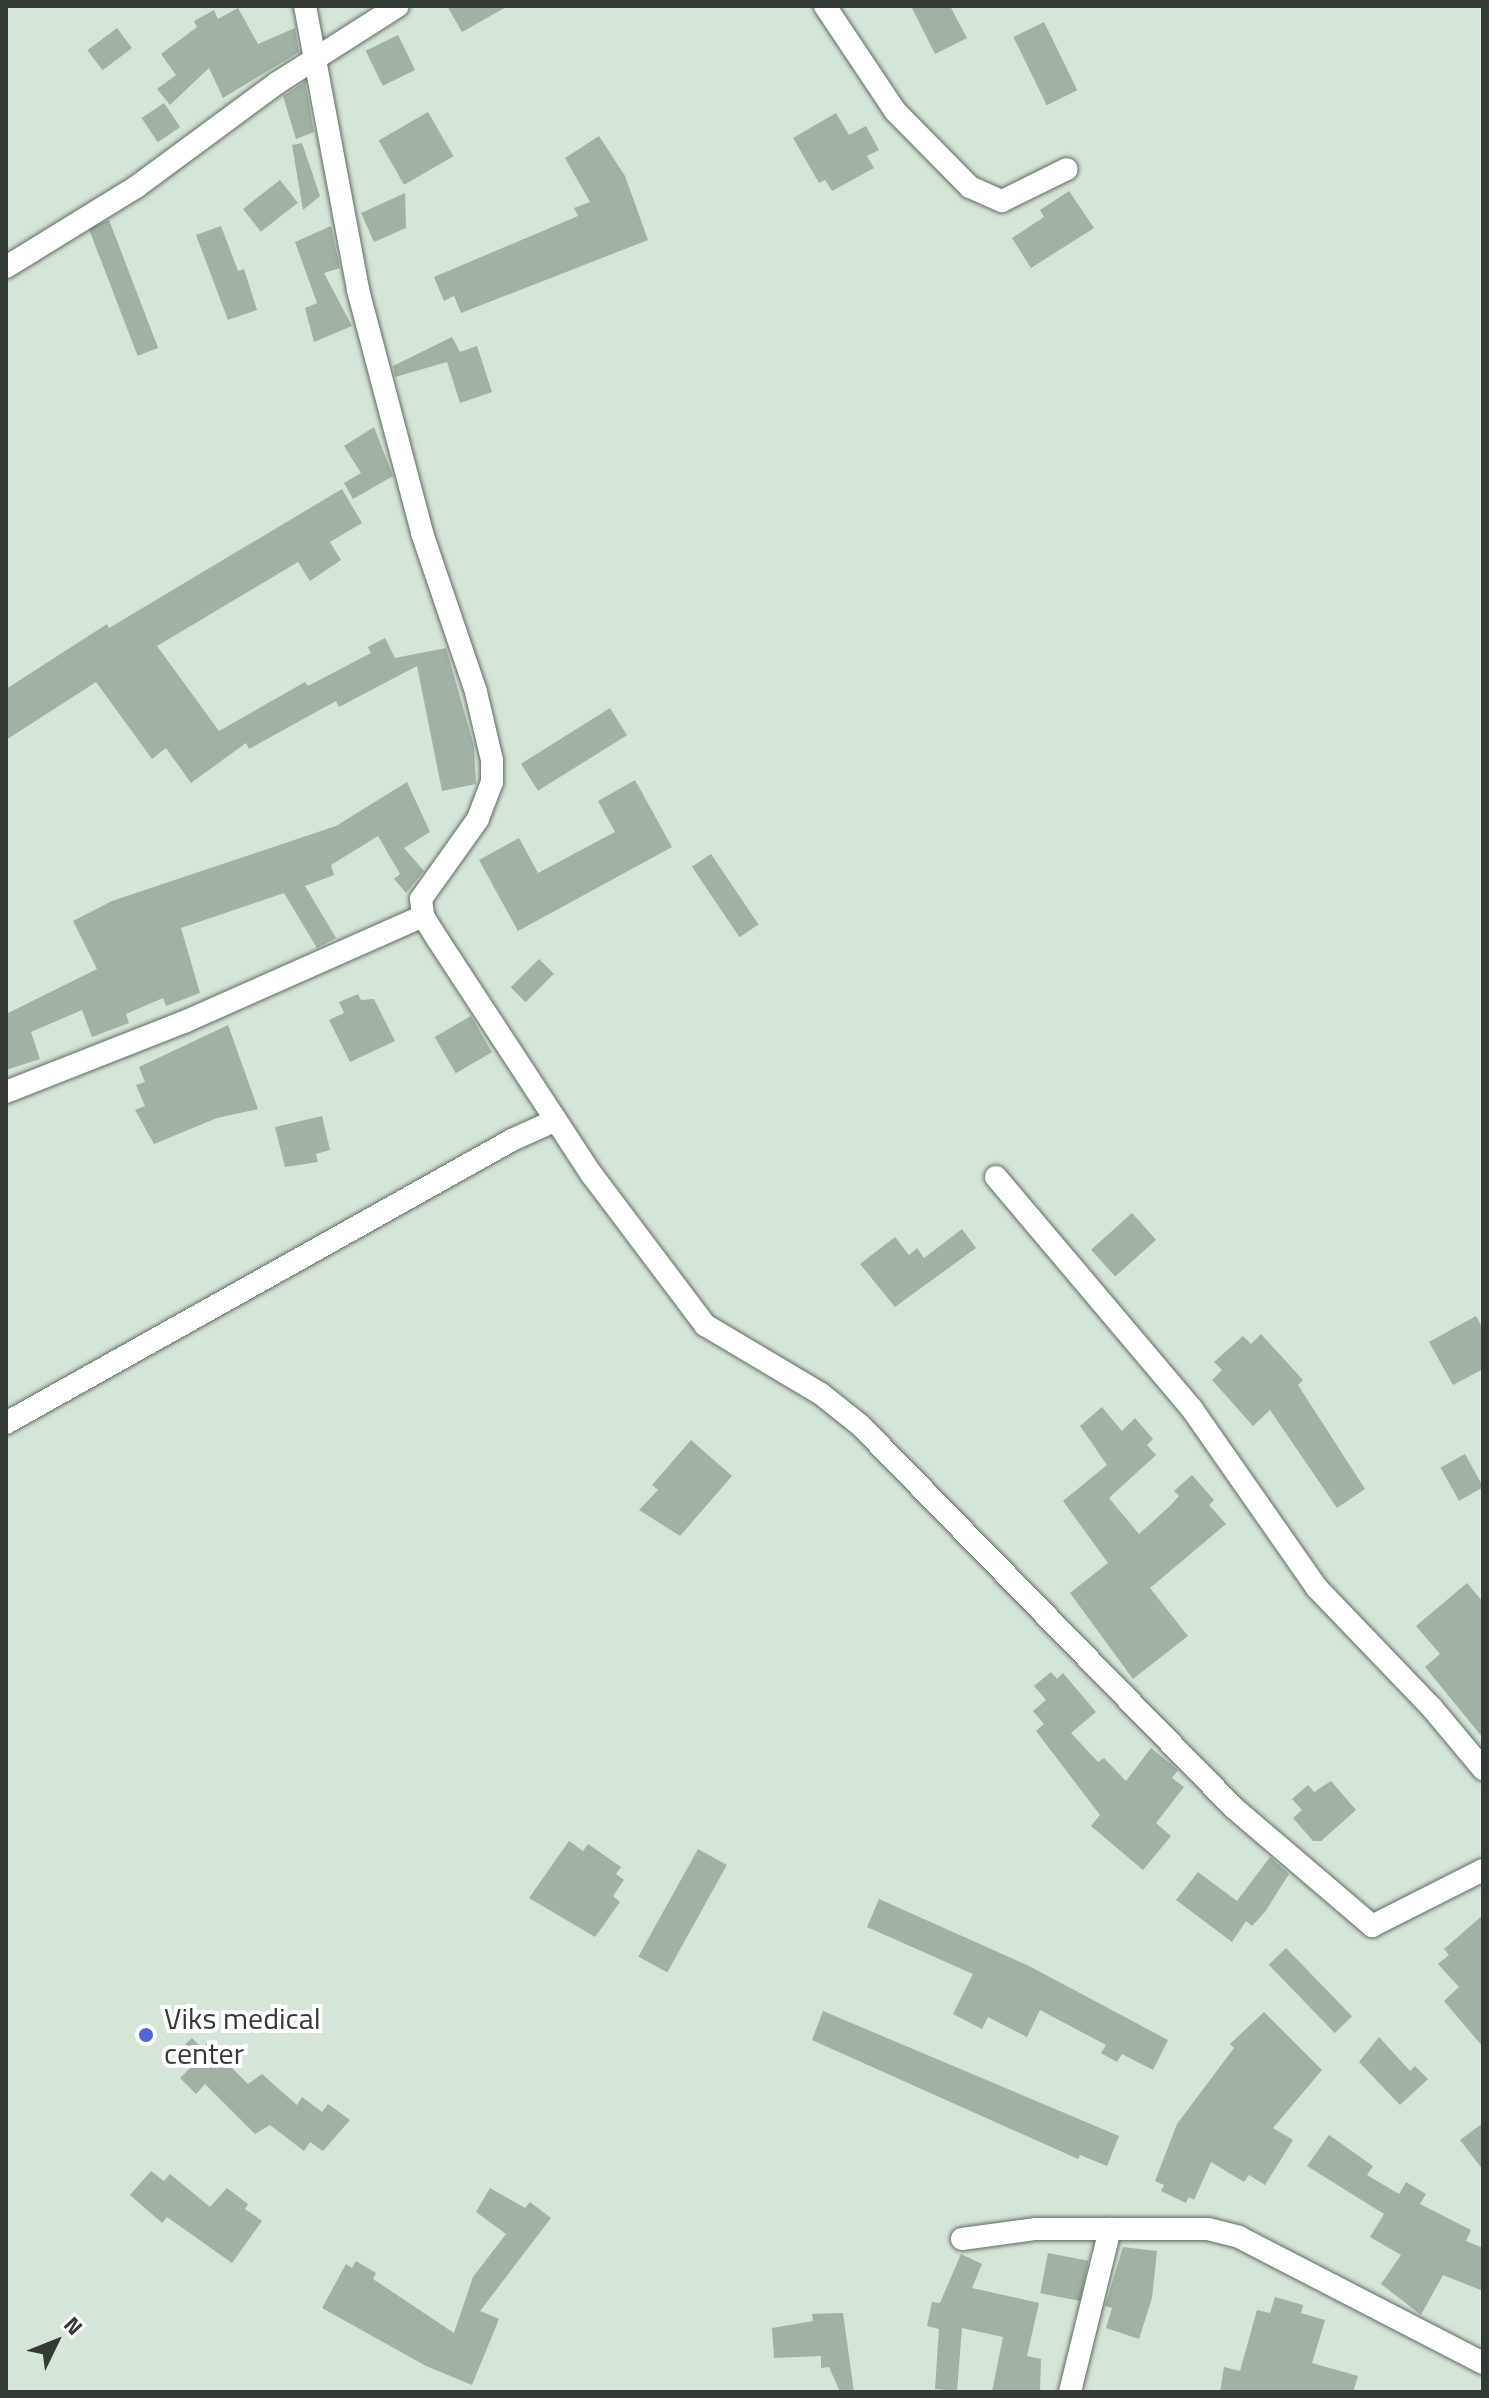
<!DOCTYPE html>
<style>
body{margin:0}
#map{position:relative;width:1489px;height:2398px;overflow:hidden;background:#d5e6d8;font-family:"Titillium Web",sans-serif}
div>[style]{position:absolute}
.building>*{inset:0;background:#a1b1a4;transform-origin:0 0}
.roads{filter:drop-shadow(0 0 2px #5d6b60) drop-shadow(0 0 2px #5d6b60)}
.street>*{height:22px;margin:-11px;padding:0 11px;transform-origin:11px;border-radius:11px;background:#fff}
.dots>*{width:22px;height:22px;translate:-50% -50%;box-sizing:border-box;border:4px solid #fff;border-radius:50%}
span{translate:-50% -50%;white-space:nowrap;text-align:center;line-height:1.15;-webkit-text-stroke:8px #fff;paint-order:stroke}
.poi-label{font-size:30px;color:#333a34}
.left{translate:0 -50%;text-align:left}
.frame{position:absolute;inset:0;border:8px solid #333a34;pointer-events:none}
.north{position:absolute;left:16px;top:2302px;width:80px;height:80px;-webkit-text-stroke:6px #fff;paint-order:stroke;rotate:47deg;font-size:22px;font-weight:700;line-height:32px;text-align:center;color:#333a34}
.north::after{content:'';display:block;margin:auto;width:28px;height:36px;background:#333a34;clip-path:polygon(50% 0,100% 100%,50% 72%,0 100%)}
</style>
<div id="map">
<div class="building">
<div style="clip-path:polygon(447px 6px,508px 6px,462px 32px)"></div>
<div style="clip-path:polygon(911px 6px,950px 6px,967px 38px,935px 54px)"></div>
<div style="clip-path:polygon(238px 8px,258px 44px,295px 28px,299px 52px,223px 98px,209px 68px,170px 105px,157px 89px,176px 75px,161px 54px,197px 27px,194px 21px,214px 10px,218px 19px)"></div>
<div style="left:1044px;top:22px;width:76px;height:34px;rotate:64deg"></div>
<div style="left:117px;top:28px;width:25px;height:37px;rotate:53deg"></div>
<div style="left:398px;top:35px;width:39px;height:36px;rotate:64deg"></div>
<div style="clip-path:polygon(305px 82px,314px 132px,296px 139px,283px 96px)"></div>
<div style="left:164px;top:103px;width:29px;height:27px;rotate:56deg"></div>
<div style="left:428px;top:112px;width:51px;height:57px;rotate:60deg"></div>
<div style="clip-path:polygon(836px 113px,849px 135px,866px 126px,879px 150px,867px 156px,874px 168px,832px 191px,825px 180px,819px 183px,793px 138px)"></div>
<div style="clip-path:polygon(599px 136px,625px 176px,648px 240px,461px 313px,454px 296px,444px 301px,434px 277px,578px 216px,574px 208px,590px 202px,565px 158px)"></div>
<div style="clip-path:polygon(302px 143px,320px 196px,303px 210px,292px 145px)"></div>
<div style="left:280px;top:180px;width:29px;height:47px;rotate:52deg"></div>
<div style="clip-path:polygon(1069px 191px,1094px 228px,1031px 268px,1012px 238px,1044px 217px,1040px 210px)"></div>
<div style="clip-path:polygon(405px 193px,406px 228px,374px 242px,361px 213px)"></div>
<div style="left:109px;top:220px;width:137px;height:22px;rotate:69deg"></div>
<div style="clip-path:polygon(221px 226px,238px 271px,244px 269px,257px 310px,228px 320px,196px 235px)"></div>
<div style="clip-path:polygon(331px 226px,340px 268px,324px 273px,352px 326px,314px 342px,305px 308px,317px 303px,295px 242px)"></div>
<div style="clip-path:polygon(452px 337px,460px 352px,477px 346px,492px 392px,460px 403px,447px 362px,395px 377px,393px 366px)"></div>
<div style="clip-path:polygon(374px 427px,393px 476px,353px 499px,344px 483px,361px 473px,344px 446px)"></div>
<div style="clip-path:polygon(342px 489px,362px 523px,330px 542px,341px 560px,310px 581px,298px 562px,157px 646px,219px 731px,305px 682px,308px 686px,371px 653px,368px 647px,385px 638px,395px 658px,446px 648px,474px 746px,476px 784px,442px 791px,417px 666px,339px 707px,336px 701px,249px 749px,246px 743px,191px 783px,166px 748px,152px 759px,96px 682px,6px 740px,6px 689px,107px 624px,109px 628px)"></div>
<div style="left:610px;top:708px;width:32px;height:105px;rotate:58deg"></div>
<div style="clip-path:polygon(635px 780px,672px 847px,518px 931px,479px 860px,519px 838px,538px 873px,615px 832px,598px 801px)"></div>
<div style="clip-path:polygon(407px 782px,430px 832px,404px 848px,424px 871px,406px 893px,394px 879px,400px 874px,378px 836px,331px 865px,334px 875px,305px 886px,336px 938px,317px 948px,284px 893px,181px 928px,200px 993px,166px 1006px,163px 998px,126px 1014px,129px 1023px,92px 1037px,82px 1010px,31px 1032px,40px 1059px,6px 1070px,6px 1014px,97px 969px,73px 921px,112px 901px,336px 826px)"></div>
<div style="left:711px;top:854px;width:85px;height:23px;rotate:56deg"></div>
<div style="left:539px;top:959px;width:21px;height:40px;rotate:45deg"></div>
<div style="clip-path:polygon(358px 994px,361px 1000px,374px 999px,395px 1041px,350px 1062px,329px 1020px,344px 1013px,339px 1002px)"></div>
<div style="left:471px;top:1016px;width:42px;height:42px;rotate:60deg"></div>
<div style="clip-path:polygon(228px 1025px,258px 1109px,217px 1118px,154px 1144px,135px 1110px,145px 1106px,136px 1085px,145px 1082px,139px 1067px)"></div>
<div style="clip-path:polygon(322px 1116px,330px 1150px,316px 1154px,318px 1162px,285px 1167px,275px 1127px)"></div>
<div style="left:1132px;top:1213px;width:36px;height:55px;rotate:48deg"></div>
<div style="clip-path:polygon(962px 1229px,976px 1248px,895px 1307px,860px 1264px,895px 1237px,909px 1255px,917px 1248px,924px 1258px)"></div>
<div style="clip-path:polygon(1476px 1316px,1483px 1329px,1483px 1369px,1453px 1385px,1429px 1342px)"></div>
<div style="clip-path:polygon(1261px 1334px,1303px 1380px,1298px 1385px,1365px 1489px,1337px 1508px,1270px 1410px,1253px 1426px,1212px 1380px,1222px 1370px,1214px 1362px,1243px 1336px,1251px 1344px)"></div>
<div style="clip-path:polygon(1102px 1407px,1122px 1431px,1135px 1418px,1153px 1439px,1147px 1445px,1156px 1455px,1109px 1498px,1139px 1534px,1170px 1506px,1179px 1496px,1174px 1491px,1192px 1475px,1214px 1500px,1209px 1505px,1226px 1524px,1150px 1588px,1188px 1636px,1133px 1679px,1070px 1593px,1108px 1563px,1063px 1501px,1107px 1465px,1080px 1426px)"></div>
<div style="clip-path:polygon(691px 1440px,732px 1476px,680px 1536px,639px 1510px,658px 1490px,652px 1485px)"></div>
<div style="left:1465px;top:1454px;width:38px;height:28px;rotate:61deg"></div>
<div style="clip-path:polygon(1467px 1583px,1483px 1602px,1483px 1738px,1425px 1667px,1440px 1654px,1416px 1626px)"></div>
<div style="clip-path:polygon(1051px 1672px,1057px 1679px,1063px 1673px,1096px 1712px,1071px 1733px,1098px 1762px,1104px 1758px,1126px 1781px,1151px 1748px,1178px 1770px,1172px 1778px,1184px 1787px,1156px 1823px,1171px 1836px,1143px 1870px,1091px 1826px,1100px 1815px,1036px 1731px,1044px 1724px,1033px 1711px,1046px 1700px,1034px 1686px)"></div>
<div style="clip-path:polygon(1331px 1781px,1356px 1810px,1321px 1841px,1313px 1841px,1293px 1818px,1302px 1810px,1292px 1799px,1308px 1785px,1314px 1792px)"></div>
<div style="clip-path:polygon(569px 1841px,583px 1851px,588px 1844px,621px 1867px,616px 1874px,624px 1880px,613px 1896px,620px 1902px,595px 1937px,529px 1898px)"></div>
<div style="left:698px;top:1849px;width:33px;height:123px;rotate:29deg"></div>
<div style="clip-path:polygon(1270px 1857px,1289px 1874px,1265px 1912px,1252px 1926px,1246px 1921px,1232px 1942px,1176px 1900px,1198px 1872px,1237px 1901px)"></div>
<div style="clip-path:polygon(879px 1899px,1029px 1966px,1168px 2040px,1153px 2070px,1122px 2054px,1117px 2062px,1101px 2053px,1106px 2045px,1040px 2010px,1027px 2037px,988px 2017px,982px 2029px,953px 2014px,973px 1974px,867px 1927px)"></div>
<div style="clip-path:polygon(1483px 1915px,1483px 2047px,1444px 2001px,1459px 1987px,1438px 1964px,1449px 1955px,1444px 1949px)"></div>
<div style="left:1286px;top:1948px;width:95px;height:24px;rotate:46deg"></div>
<div style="clip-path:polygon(823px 2011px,1119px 2136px,1107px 2166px,1080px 2155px,1078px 2159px,812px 2040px)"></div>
<div style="clip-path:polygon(1264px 2012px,1322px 2070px,1273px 2128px,1293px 2140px,1265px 2185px,1249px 2175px,1244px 2182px,1211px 2162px,1194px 2200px,1189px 2197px,1186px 2203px,1161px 2191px,1164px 2185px,1155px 2181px,1177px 2124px,1234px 2048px,1230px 2044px)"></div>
<div style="clip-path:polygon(1379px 2037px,1410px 2071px,1415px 2066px,1428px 2079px,1400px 2105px,1359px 2062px)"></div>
<div style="clip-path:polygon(192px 2038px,202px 2048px,207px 2043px,248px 2084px,262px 2074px,297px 2105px,302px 2097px,322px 2112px,328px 2104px,350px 2120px,323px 2151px,310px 2142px,304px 2151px,270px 2125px,255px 2134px,205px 2084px,196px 2094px,180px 2078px,190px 2068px,176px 2053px)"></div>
<div style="clip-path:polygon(1483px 2123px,1483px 2170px,1460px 2140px)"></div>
<div style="clip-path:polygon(1329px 2135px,1373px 2166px,1367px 2175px,1399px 2194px,1406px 2182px,1426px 2194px,1420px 2204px,1471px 2230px,1466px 2241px,1483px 2248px,1483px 2291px,1443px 2275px,1421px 2315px,1381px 2284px,1401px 2255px,1370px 2237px,1384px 2214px,1307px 2166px)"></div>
<div style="clip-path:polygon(151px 2171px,164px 2181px,170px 2174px,210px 2207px,227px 2188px,248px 2204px,245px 2209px,262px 2221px,232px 2263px,167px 2217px,162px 2223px,130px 2195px)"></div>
<div style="clip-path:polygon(490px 2188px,525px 2208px,530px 2202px,551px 2218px,480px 2311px,499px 2319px,472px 2385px,426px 2366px,322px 2308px,346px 2264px,352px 2268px,356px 2261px,376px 2273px,373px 2279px,454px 2333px,473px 2277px,506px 2234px,476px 2212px)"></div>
<div style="clip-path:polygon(1123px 2247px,1157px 2251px,1152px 2298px,1139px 2339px,1106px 2328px,1112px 2308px,1105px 2306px)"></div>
<div style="left:1048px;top:2253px;width:41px;height:41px;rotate:11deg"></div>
<div style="clip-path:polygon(961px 2254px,982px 2264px,972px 2288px,1039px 2303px,1027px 2356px,1041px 2359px,1040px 2392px,992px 2392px,1003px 2337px,962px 2328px,957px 2391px,935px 2389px,939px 2329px,927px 2326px,932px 2302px,940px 2303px)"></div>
<div style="clip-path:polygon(1275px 2297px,1303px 2305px,1301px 2313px,1325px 2320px,1312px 2363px,1358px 2376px,1353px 2392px,1220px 2392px,1224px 2367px,1240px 2371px,1257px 2310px,1270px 2313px)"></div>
<div style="clip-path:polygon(843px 2313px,854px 2392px,840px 2392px,829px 2367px,821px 2368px,821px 2356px,774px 2358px,772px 2328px,813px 2321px,812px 2314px)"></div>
</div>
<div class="roads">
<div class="street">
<div style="left:305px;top:6px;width:289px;rotate:79.4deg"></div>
<div style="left:358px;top:290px;width:251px;rotate:75.2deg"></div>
<div style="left:422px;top:533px;width:168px;rotate:71.2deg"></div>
<div style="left:476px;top:692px;width:70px;rotate:76.8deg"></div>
<div style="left:492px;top:760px;width:22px;rotate:90deg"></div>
<div style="left:492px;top:782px;width:40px;rotate:111deg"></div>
<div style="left:478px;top:819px;width:98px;rotate:125.5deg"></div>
<div style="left:421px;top:899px;width:17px;rotate:83deg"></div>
<div style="left:423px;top:916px;width:28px;rotate:58deg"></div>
<div style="left:438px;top:940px;width:281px;rotate:56.8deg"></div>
<div style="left:592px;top:1175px;width:188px;rotate:53deg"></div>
<div style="left:705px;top:1325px;width:135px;rotate:30.7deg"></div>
<div style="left:821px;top:1394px;width:50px;rotate:38.5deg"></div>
<div style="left:860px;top:1425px;width:535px;rotate:45.68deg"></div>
<div style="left:1234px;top:1808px;width:182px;rotate:40.5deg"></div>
<div style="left:1372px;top:1926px;width:124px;rotate:-26.8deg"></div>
<div style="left:825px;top:6px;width:126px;rotate:56.3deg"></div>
<div style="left:895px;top:111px;width:107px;rotate:45.4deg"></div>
<div style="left:970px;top:187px;width:35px;rotate:24deg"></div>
<div style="left:1002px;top:201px;width:72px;rotate:-26.2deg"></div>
<div style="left:6px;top:267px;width:153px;rotate:-31.6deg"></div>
<div style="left:136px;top:187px;width:175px;rotate:-36.4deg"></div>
<div style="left:277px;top:83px;width:143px;rotate:-32.5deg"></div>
<div style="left:6px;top:1092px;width:191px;rotate:-21.5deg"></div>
<div style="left:184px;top:1022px;width:261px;rotate:-23.9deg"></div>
<div style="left:996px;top:1177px;width:304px;rotate:49.8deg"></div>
<div style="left:1192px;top:1409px;width:218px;rotate:55.1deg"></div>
<div style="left:1317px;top:1588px;width:166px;rotate:46.2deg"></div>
<div style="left:1432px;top:1708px;width:80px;rotate:50.1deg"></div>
<div style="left:6px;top:1423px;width:580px;rotate:-29.22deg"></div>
<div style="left:512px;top:1140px;width:48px;rotate:-24.4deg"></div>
<div style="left:962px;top:2239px;width:75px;rotate:-7.7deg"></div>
<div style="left:1036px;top:2229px;width:172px"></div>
<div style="left:1208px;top:2229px;width:32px;rotate:14deg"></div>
<div style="left:1239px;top:2237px;width:275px;rotate:27.3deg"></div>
<div style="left:1070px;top:2392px;width:168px;rotate:-76.2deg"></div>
</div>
</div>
<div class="dots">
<div style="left:146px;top:2035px;background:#5166db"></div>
</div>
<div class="poi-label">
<span class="left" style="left:164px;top:2035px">Viks medical<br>center</span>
</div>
<div class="frame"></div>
<div class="north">N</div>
</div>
